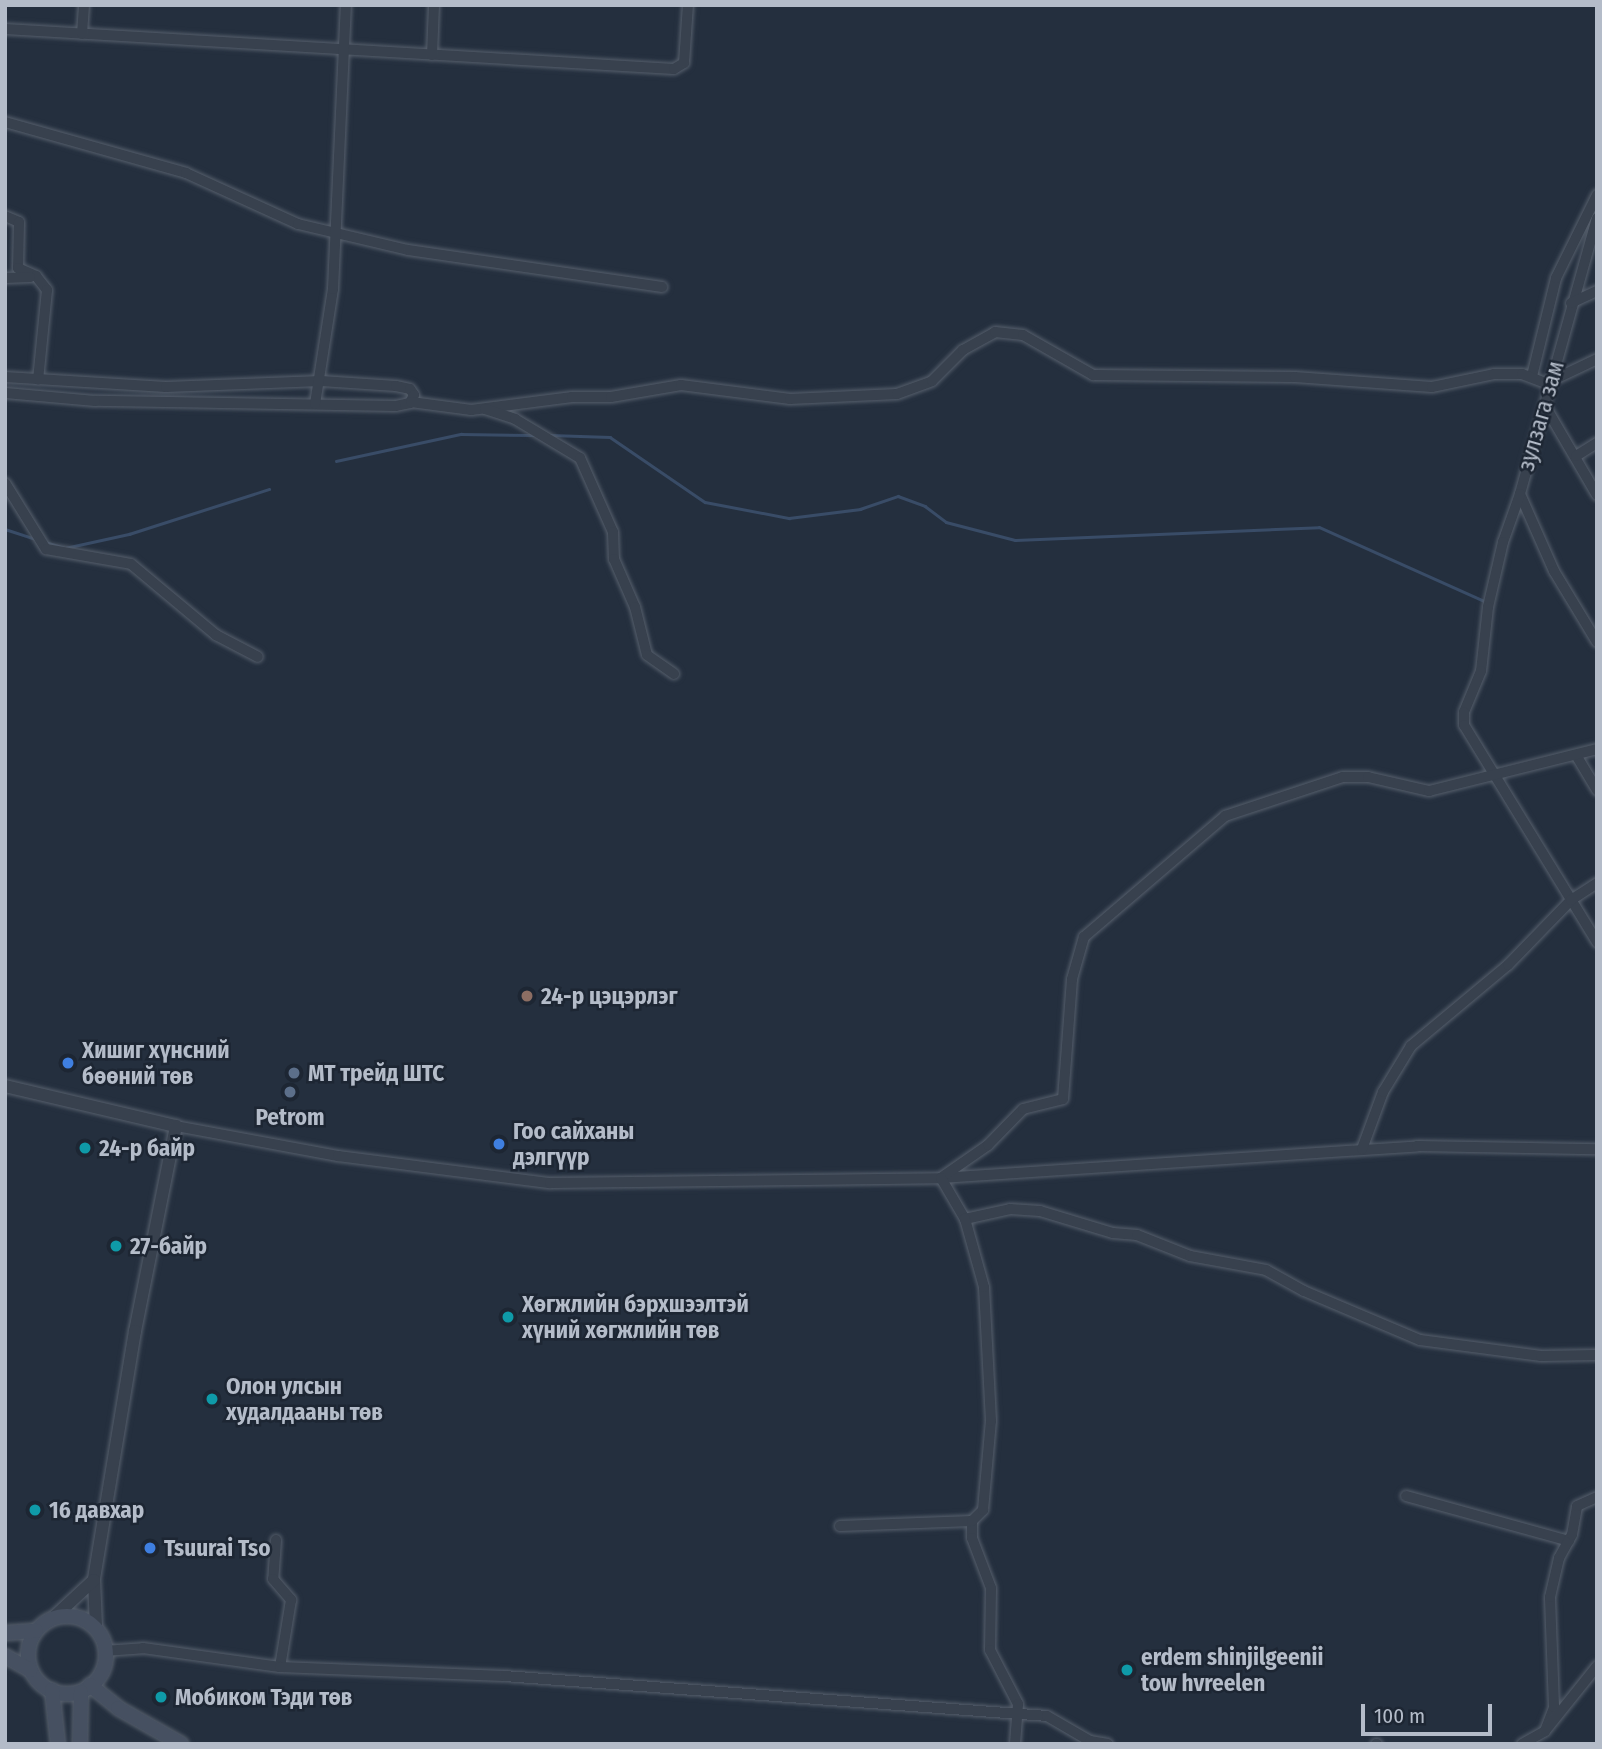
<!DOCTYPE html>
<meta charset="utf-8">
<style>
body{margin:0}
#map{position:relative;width:1602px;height:1749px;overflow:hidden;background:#242f3e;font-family:"Fira Sans Condensed",sans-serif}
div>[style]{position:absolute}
.stream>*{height:2.5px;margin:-1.25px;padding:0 1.25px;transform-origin:1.25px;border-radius:1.25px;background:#394c67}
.roads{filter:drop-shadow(0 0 2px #565f6c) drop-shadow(0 0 2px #565f6c)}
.minor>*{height:10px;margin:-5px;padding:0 5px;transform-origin:5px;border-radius:5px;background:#38414e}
.tertiary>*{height:12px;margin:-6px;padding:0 6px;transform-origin:6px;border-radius:6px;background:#38414e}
.secondary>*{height:14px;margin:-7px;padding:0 7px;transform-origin:7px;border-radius:7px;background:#465061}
.secondary>.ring{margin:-7px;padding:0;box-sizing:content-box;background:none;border:14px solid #465061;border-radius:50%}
.dots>*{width:19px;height:19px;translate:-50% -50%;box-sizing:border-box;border:4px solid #1d2633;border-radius:50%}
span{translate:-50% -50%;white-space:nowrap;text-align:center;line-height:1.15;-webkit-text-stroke:5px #1d2633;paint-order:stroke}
.street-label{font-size:23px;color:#b4bcc9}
.poi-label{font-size:23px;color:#b4bcc9;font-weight:700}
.left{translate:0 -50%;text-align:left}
.frame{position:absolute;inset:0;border:7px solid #b4bcc9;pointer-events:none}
.scale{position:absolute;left:1361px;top:1704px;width:131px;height:32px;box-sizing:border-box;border:4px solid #b4bcc9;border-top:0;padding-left:9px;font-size:21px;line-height:24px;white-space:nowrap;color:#b4bcc9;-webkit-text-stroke:5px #1d2633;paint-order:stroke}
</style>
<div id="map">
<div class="stream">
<div style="left:550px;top:435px;width:60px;rotate:1.9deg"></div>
<div style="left:610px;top:437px;width:115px;rotate:34.4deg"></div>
<div style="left:705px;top:502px;width:86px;rotate:10.8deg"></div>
<div style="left:789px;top:518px;width:72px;rotate:-7.2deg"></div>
<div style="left:860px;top:509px;width:40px;rotate:-18.9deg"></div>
<div style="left:898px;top:496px;width:29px;rotate:20deg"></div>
<div style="left:925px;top:506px;width:26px;rotate:37deg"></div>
<div style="left:946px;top:522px;width:71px;rotate:14.6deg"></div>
<div style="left:1015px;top:540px;width:304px;rotate:-2.4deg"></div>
<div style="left:1319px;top:527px;width:184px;rotate:24.1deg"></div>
<div style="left:336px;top:461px;width:128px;rotate:-12.2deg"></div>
<div style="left:461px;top:434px;width:72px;rotate:0.8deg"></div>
<div style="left:5px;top:529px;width:33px;rotate:18deg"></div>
<div style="left:45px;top:542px;width:21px;rotate:17deg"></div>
<div style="left:65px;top:548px;width:66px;rotate:-12.3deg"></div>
<div style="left:129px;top:534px;width:147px;rotate:-17.8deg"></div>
</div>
<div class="roads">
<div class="minor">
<div style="left:5px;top:29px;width:670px;rotate:3.42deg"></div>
<div style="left:674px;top:69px;width:12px;rotate:-31deg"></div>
<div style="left:684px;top:63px;width:58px;rotate:-86.1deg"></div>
<div style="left:82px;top:34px;width:29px;rotate:-86deg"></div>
<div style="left:432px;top:55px;width:50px;rotate:-87.7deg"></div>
<div style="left:5px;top:122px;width:188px;rotate:15.7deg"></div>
<div style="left:186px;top:173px;width:123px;rotate:24.5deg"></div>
<div style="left:298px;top:224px;width:113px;rotate:13.3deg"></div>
<div style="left:408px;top:250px;width:257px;rotate:8.3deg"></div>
<div style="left:5px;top:216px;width:15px;rotate:23deg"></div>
<div style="left:19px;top:222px;width:46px;rotate:91.2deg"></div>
<div style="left:18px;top:268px;width:20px;rotate:24deg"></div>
<div style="left:36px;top:276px;width:18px;rotate:52deg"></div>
<div style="left:47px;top:290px;width:90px;rotate:95.7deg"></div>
<div style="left:1597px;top:218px;width:287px;rotate:105.6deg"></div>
<div style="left:1520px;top:494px;width:84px;rotate:66.2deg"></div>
<div style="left:1554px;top:571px;width:83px;rotate:58.8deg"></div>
<div style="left:5px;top:278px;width:25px;rotate:-2deg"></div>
<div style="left:1571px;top:303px;width:29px;rotate:-25deg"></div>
<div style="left:1532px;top:376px;width:101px;rotate:-76.2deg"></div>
<div style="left:1556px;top:278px;width:93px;rotate:-63.7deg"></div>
<div style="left:5px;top:377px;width:161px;rotate:3.6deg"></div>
<div style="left:166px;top:387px;width:155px;rotate:-2.2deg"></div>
<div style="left:321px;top:381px;width:75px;rotate:3.8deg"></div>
<div style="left:396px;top:386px;width:14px;rotate:12deg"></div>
<div style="left:410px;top:389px;width:7px;rotate:56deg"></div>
<div style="left:414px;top:395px;width:9px;rotate:117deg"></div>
<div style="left:410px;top:403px;width:14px;rotate:168deg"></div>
<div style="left:396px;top:406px;width:301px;rotate:-179deg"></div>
<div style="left:95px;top:401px;width:90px;rotate:-174.9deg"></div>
<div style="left:1553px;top:380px;width:49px;rotate:-25.5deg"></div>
<div style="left:411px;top:402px;width:61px;rotate:7.6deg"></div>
<div style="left:471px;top:410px;width:102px;rotate:-7.3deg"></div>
<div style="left:572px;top:397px;width:39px"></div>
<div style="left:611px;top:397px;width:71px;rotate:-9.7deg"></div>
<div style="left:681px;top:385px;width:110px;rotate:7.3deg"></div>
<div style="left:790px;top:399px;width:107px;rotate:-2.7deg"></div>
<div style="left:897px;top:394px;width:37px;rotate:-20deg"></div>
<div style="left:932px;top:381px;width:44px;rotate:-45deg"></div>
<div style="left:963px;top:350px;width:37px;rotate:-29deg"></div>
<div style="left:995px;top:332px;width:28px;rotate:6deg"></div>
<div style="left:1023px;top:335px;width:81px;rotate:29.7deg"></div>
<div style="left:1093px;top:375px;width:202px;rotate:0.6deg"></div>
<div style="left:1295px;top:377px;width:137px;rotate:4.2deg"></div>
<div style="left:1432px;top:387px;width:63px;rotate:-11.8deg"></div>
<div style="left:1494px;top:374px;width:28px"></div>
<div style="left:1522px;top:374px;width:31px;rotate:21deg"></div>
<div style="left:315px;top:404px;width:116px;rotate:-81.1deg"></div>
<div style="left:333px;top:289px;width:284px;rotate:-87.4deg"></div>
<div style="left:1545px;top:406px;width:103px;rotate:59.7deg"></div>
<div style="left:485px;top:409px;width:32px;rotate:18deg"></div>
<div style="left:515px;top:419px;width:76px;rotate:31deg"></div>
<div style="left:580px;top:458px;width:81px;rotate:66deg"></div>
<div style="left:613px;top:532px;width:27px;rotate:88deg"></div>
<div style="left:614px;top:559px;width:52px;rotate:66.4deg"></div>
<div style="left:635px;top:607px;width:49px;rotate:76deg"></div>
<div style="left:647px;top:655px;width:33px;rotate:35deg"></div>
<div style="left:1576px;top:456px;width:25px;rotate:-32deg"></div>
<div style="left:5px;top:483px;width:78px;rotate:58.2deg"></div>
<div style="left:46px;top:549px;width:86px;rotate:10deg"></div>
<div style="left:131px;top:564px;width:111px;rotate:39.9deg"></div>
<div style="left:216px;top:635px;width:47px;rotate:27.6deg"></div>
<div style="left:1520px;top:494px;width:51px;rotate:109.5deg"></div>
<div style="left:1503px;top:542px;width:67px;rotate:103deg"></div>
<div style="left:1488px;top:607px;width:64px;rotate:96.2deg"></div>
<div style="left:1481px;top:671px;width:44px;rotate:112.5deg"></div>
<div style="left:1464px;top:712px;width:13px;rotate:90deg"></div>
<div style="left:1464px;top:725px;width:255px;rotate:58.5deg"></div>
<div style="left:1576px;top:755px;width:41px;rotate:59deg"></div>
<div style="left:176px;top:1126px;width:165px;rotate:10.5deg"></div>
<div style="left:338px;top:1156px;width:214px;rotate:7.3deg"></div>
<div style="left:550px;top:1183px;width:391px;rotate:-0.7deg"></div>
<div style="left:941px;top:1178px;width:477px;rotate:-3.8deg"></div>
<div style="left:1417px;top:1146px;width:180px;rotate:1deg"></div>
<div style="left:1362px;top:1149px;width:61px;rotate:-69.8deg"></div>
<div style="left:1383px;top:1092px;width:54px;rotate:-58.7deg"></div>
<div style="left:1411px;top:1046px;width:126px;rotate:-39.9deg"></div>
<div style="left:1508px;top:965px;width:91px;rotate:-45.9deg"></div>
<div style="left:1571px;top:900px;width:31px;rotate:-33deg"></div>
<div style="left:942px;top:1177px;width:56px;rotate:-34.8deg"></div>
<div style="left:988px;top:1145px;width:50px;rotate:-45.8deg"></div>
<div style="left:1023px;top:1109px;width:41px;rotate:-14deg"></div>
<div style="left:1063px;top:1099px;width:120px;rotate:-85.7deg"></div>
<div style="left:1072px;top:979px;width:44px;rotate:-74.1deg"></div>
<div style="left:1084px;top:937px;width:186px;rotate:-40.6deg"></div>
<div style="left:1225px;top:816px;width:124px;rotate:-18.3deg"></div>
<div style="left:1343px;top:777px;width:25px"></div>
<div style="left:1368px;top:777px;width:63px;rotate:12.9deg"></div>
<div style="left:1429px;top:791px;width:173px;rotate:-14deg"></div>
<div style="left:941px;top:1178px;width:48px;rotate:59.7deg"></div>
<div style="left:965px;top:1219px;width:46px;rotate:-12.5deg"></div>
<div style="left:1010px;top:1209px;width:30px;rotate:4deg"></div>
<div style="left:1040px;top:1211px;width:76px;rotate:16.8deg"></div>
<div style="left:1113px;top:1233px;width:24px;rotate:5deg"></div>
<div style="left:1137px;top:1235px;width:57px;rotate:21.6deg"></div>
<div style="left:1190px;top:1256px;width:77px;rotate:10.4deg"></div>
<div style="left:1266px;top:1270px;width:43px;rotate:28.9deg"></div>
<div style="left:1304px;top:1291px;width:126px;rotate:22.9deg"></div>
<div style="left:1420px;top:1340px;width:122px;rotate:7.5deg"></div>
<div style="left:1541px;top:1356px;width:56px;rotate:-1deg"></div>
<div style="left:1406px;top:1496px;width:169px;rotate:15.4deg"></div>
<div style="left:972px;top:1521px;width:17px;rotate:90deg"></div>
<div style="left:972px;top:1538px;width:53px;rotate:69.2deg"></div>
<div style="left:991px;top:1588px;width:62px;rotate:90.9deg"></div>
<div style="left:990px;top:1650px;width:61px;rotate:62.6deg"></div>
<div style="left:1018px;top:1704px;width:40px;rotate:94.3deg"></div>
<div style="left:840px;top:1526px;width:132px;rotate:-2.2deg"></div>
<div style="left:972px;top:1521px;width:16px;rotate:-45deg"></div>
<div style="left:983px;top:1510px;width:89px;rotate:-84.9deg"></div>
<div style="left:991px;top:1421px;width:134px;rotate:-93deg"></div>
<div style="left:984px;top:1287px;width:71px;rotate:-105.6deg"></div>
<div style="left:276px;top:1540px;width:39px;rotate:94deg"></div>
<div style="left:273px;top:1579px;width:28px;rotate:49deg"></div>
<div style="left:291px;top:1600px;width:68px;rotate:99.3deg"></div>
<div style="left:104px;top:1651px;width:39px;rotate:-4deg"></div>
<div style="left:143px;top:1648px;width:138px;rotate:7.9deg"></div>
<div style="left:280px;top:1667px;width:224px;rotate:2.3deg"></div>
<div style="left:504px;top:1676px;width:544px;rotate:4.21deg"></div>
<div style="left:1047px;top:1716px;width:50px;rotate:30.2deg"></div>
<div style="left:1090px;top:1741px;width:18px;rotate:9deg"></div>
<div style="left:1545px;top:1731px;width:26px;rotate:-69deg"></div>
<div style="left:1554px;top:1707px;width:110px;rotate:-92.1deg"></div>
<div style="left:1550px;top:1597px;width:40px;rotate:-77deg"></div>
<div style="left:1559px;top:1558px;width:26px;rotate:-61deg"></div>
<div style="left:1572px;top:1535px;width:29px;rotate:-80deg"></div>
<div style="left:1577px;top:1506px;width:22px;rotate:-24deg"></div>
<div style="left:1376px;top:1744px;width:1px"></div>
<div style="left:1522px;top:1744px;width:26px;rotate:-29deg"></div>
<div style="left:1545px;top:1731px;width:83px;rotate:-51.3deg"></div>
</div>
<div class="tertiary">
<div style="left:5px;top:1086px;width:176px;rotate:13.2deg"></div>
<div style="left:176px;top:1126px;width:209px;rotate:101.3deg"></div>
<div style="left:135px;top:1331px;width:252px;rotate:99.4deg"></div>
<div style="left:94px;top:1580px;width:46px;rotate:87.5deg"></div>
<div style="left:52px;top:1619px;width:57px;rotate:-42.9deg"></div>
</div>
<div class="secondary">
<div class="ring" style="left:28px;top:1616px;width:64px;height:64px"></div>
<div style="left:5px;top:1633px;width:31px;rotate:-4deg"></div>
<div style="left:5px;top:1656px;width:29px;rotate:29deg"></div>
<div style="left:90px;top:1685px;width:36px;rotate:39deg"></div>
<div style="left:118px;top:1708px;width:73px;rotate:29.7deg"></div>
<div style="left:52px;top:1690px;width:54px;rotate:83.7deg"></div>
<div style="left:80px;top:1744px;width:52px;rotate:-88.9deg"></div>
</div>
</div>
<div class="dots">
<div style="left:527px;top:996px;background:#8d6e63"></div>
<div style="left:68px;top:1063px;background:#3f7fe0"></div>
<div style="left:294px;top:1073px;background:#5c6f8a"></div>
<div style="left:290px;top:1092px;background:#5c6f8a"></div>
<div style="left:499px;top:1144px;background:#3f7fe0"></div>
<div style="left:85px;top:1148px;background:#0f9aa8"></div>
<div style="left:116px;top:1246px;background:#0f9aa8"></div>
<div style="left:508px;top:1317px;background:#0f9aa8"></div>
<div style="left:212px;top:1399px;background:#0f9aa8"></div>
<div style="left:35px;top:1510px;background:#0f9aa8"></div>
<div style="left:150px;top:1548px;background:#3f7fe0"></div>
<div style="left:1127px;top:1670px;background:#0f9aa8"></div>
<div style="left:161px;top:1697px;background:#0f9aa8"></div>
</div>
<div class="street-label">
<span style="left:1541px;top:416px;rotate:-74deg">зулзага зам</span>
</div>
<div class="poi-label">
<span class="left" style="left:541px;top:996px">24-р цэцэрлэг</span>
<span class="left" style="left:82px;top:1063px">Хишиг хүнсний<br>бөөний төв</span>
<span class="left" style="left:308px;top:1073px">МТ трейд ШТС</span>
<span style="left:290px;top:1117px">Petrom</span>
<span class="left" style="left:513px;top:1144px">Гоо сайханы<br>дэлгүүр</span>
<span class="left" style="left:99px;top:1148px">24-р байр</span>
<span class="left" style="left:130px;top:1246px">27-байр</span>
<span class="left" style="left:522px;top:1317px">Хөгжлийн бэрхшээлтэй<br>хүний хөгжлийн төв</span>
<span class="left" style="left:226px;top:1399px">Олон улсын<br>худалдааны төв</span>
<span class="left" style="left:49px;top:1510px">16 давхар</span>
<span class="left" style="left:164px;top:1548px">Tsuurai Tso</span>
<span class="left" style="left:1141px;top:1670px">erdem shinjilgeenii<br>tow hvreelen</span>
<span class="left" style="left:175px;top:1697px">Мобиком Тэди төв</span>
</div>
<div class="frame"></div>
<div class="scale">100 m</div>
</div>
